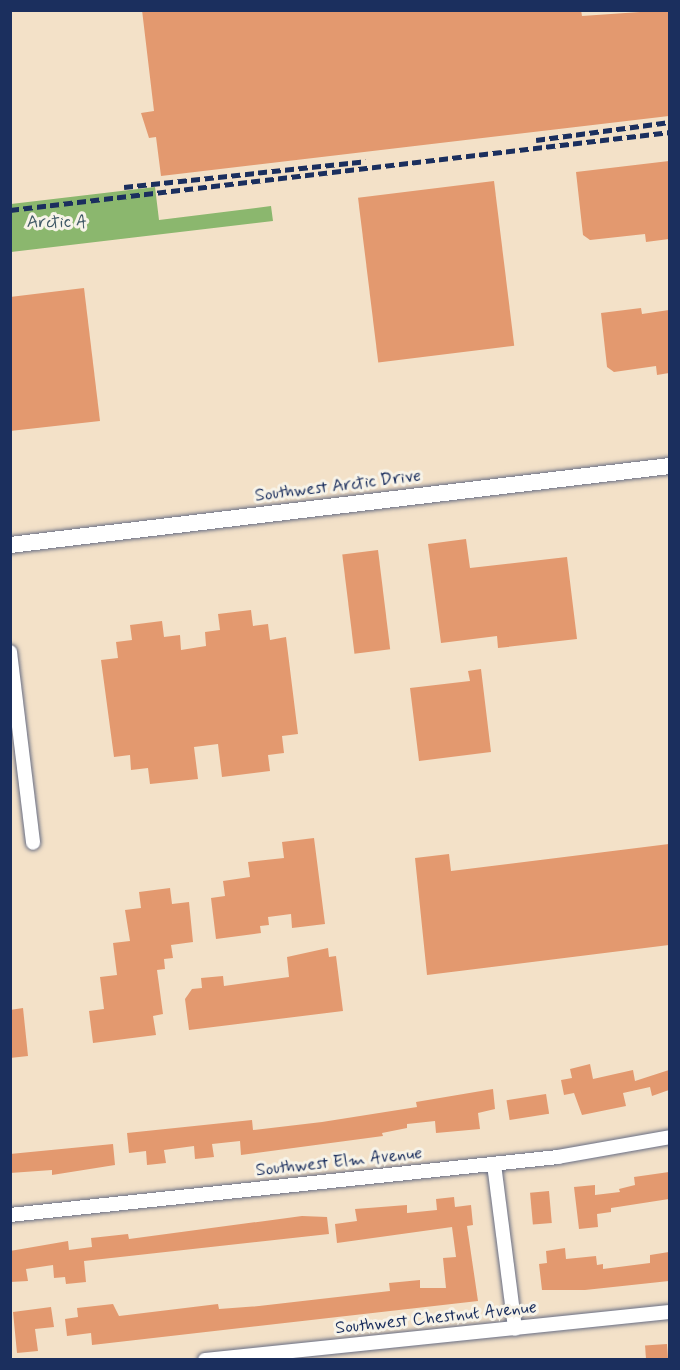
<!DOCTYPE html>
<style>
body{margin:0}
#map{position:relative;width:680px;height:1370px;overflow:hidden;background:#f3e1c8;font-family:Mynerve,sans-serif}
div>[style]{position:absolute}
.forest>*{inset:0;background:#8bb76e}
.building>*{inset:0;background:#e3996f;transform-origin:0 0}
.roads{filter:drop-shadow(0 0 2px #676d83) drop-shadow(0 0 2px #676d83)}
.minor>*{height:14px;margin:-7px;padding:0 7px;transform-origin:7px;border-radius:7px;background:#fff}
.tertiary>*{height:16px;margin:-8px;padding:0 8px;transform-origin:8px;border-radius:8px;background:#fff}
.rail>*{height:4.5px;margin-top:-2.25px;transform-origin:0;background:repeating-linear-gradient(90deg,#1b2f5e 0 9px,transparent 0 13.5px)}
span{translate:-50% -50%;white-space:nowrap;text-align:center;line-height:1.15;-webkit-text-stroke:6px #f7f3e8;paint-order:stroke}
.park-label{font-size:18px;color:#405966}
.street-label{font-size:18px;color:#1b2f5e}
.frame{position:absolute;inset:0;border:12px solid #1b2f5e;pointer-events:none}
</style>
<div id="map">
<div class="forest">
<div style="clip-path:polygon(155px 187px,159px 220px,271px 206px,273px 221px,11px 252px,11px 204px)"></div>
</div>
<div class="building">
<div style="clip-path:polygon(142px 10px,581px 10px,582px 16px,669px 10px,669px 116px,161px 176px,156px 137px,149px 138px,141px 113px,154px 111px)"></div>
<div style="clip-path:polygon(669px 161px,669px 239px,646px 242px,645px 234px,590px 240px,583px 235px,576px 172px)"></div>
<div style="left:494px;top:181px;width:166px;height:137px;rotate:83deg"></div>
<div style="clip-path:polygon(84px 288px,100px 421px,10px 431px,10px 297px)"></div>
<div style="clip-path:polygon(641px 308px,642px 314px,669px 310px,669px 373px,657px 375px,656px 366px,614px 372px,607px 367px,601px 313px)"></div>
<div style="clip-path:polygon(466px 539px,470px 568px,567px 557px,577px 639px,498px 648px,497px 636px,441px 643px,428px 544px)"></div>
<div style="left:378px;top:550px;width:100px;height:36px;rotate:83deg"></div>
<div style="clip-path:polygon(251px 610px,253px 626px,268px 624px,270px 640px,286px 637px,298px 734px,282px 736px,284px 753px,268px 755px,270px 771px,222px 777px,218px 744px,194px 747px,198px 779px,150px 784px,148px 768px,131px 770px,130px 755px,114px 757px,101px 660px,118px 658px,116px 642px,132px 640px,130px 625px,162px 621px,164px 637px,180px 635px,181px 650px,206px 646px,205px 632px,220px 630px,218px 614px)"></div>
<div style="clip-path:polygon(481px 669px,491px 752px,419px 761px,410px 688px,470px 681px,468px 671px)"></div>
<div style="clip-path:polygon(314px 838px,325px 924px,292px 928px,291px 914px,268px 917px,269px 925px,260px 926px,261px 933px,216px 939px,211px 898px,225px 896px,223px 881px,250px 877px,248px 862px,284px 858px,282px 842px)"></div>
<div style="clip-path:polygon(669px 844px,669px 945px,427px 975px,415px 858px,449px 854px,451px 871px)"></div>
<div style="clip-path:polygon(170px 888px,172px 904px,189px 902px,193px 942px,171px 945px,173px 958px,164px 959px,165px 969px,157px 970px,163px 1014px,153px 1016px,156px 1035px,93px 1043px,89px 1011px,104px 1009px,100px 977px,117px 975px,113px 943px,130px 941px,125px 910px,141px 908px,139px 892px)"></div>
<div style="clip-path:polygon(328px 948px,329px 957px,336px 956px,343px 1011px,189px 1030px,185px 999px,192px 989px,202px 988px,201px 978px,223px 976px,224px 986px,289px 977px,287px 957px)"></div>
<div style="clip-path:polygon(23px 1008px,28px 1056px,10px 1058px,10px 1010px)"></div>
<div style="clip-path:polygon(590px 1064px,593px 1079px,633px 1070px,635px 1081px,669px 1070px,669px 1090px,652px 1096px,650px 1087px,623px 1093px,626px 1106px,582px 1115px,574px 1093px,564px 1095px,561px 1080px,572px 1078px,570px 1069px)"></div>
<div style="clip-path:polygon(493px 1089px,495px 1109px,478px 1113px,480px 1129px,436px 1133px,435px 1121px,407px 1124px,407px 1128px,382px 1133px,383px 1136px,241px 1155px,240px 1141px,212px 1144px,214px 1157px,195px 1159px,194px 1146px,164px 1150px,166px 1163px,147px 1165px,146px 1151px,129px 1153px,127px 1133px,252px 1120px,253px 1130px,322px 1122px,417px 1107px,416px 1102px)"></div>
<div style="left:546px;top:1094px;width:20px;height:40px;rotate:81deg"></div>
<div style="clip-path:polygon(113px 1144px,115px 1165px,52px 1175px,52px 1170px,10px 1173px,10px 1154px)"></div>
<div style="clip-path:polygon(669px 1172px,669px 1199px,611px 1208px,611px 1212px,597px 1214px,598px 1227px,579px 1229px,574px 1187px,595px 1185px,595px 1195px,620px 1192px,619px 1189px,635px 1185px,634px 1177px)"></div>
<div style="left:549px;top:1191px;width:32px;height:19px;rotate:85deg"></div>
<div style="clip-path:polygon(454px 1197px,455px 1207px,471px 1205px,473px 1225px,467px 1226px,478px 1301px,92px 1345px,91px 1333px,67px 1336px,65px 1319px,78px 1317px,77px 1308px,113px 1304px,119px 1316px,218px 1304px,219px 1309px,259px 1306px,390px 1291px,389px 1283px,420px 1280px,420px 1288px,446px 1288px,443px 1258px,456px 1257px,452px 1227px,337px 1243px,335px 1224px,357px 1221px,355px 1209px,407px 1205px,407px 1213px,437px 1210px,436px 1199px)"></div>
<div style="clip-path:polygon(302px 1216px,327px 1217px,329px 1234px,84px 1261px,86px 1282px,66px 1284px,65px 1277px,54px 1278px,53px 1265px,26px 1269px,28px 1281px,10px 1282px,10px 1251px,68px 1241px,69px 1250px,92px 1247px,91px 1238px,128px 1234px,129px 1239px)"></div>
<div style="clip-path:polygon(565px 1248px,566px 1259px,596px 1256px,597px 1265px,603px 1264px,603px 1269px,650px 1263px,650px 1255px,669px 1252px,669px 1281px,585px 1290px,542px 1290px,539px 1264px,547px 1263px,546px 1251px)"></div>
<div style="clip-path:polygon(51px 1307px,54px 1327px,35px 1329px,38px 1351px,17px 1353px,13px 1312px)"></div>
<div style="left:667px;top:1344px;width:15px;height:22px;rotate:86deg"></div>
</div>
<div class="roads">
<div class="minor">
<div style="left:10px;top:652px;width:192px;rotate:83.1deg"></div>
<div style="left:494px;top:1164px;width:166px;rotate:82.7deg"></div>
<div style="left:10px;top:1215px;width:551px;rotate:-6.04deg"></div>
<div style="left:558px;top:1157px;width:114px;rotate:-10.1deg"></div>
<div style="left:205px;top:1360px;width:467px;rotate:-5.9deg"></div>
</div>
<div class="tertiary">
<div style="left:10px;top:545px;width:665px;rotate:-6.83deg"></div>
</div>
</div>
<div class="rail">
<div style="left:536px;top:140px;width:135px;rotate:-7.7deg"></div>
<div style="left:124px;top:187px;width:243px;rotate:-6.1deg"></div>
<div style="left:10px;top:210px;width:665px;rotate:-6.74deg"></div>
</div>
<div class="park-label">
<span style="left:57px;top:222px">Arctic A</span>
</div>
<div class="street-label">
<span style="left:338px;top:486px;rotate:-7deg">Southwest Arctic Drive</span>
<span style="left:339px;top:1162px;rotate:-6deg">Southwest Elm Avenue</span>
<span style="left:436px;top:1318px;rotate:-6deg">Southwest Chestnut Avenue</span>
</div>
<div class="frame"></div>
</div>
